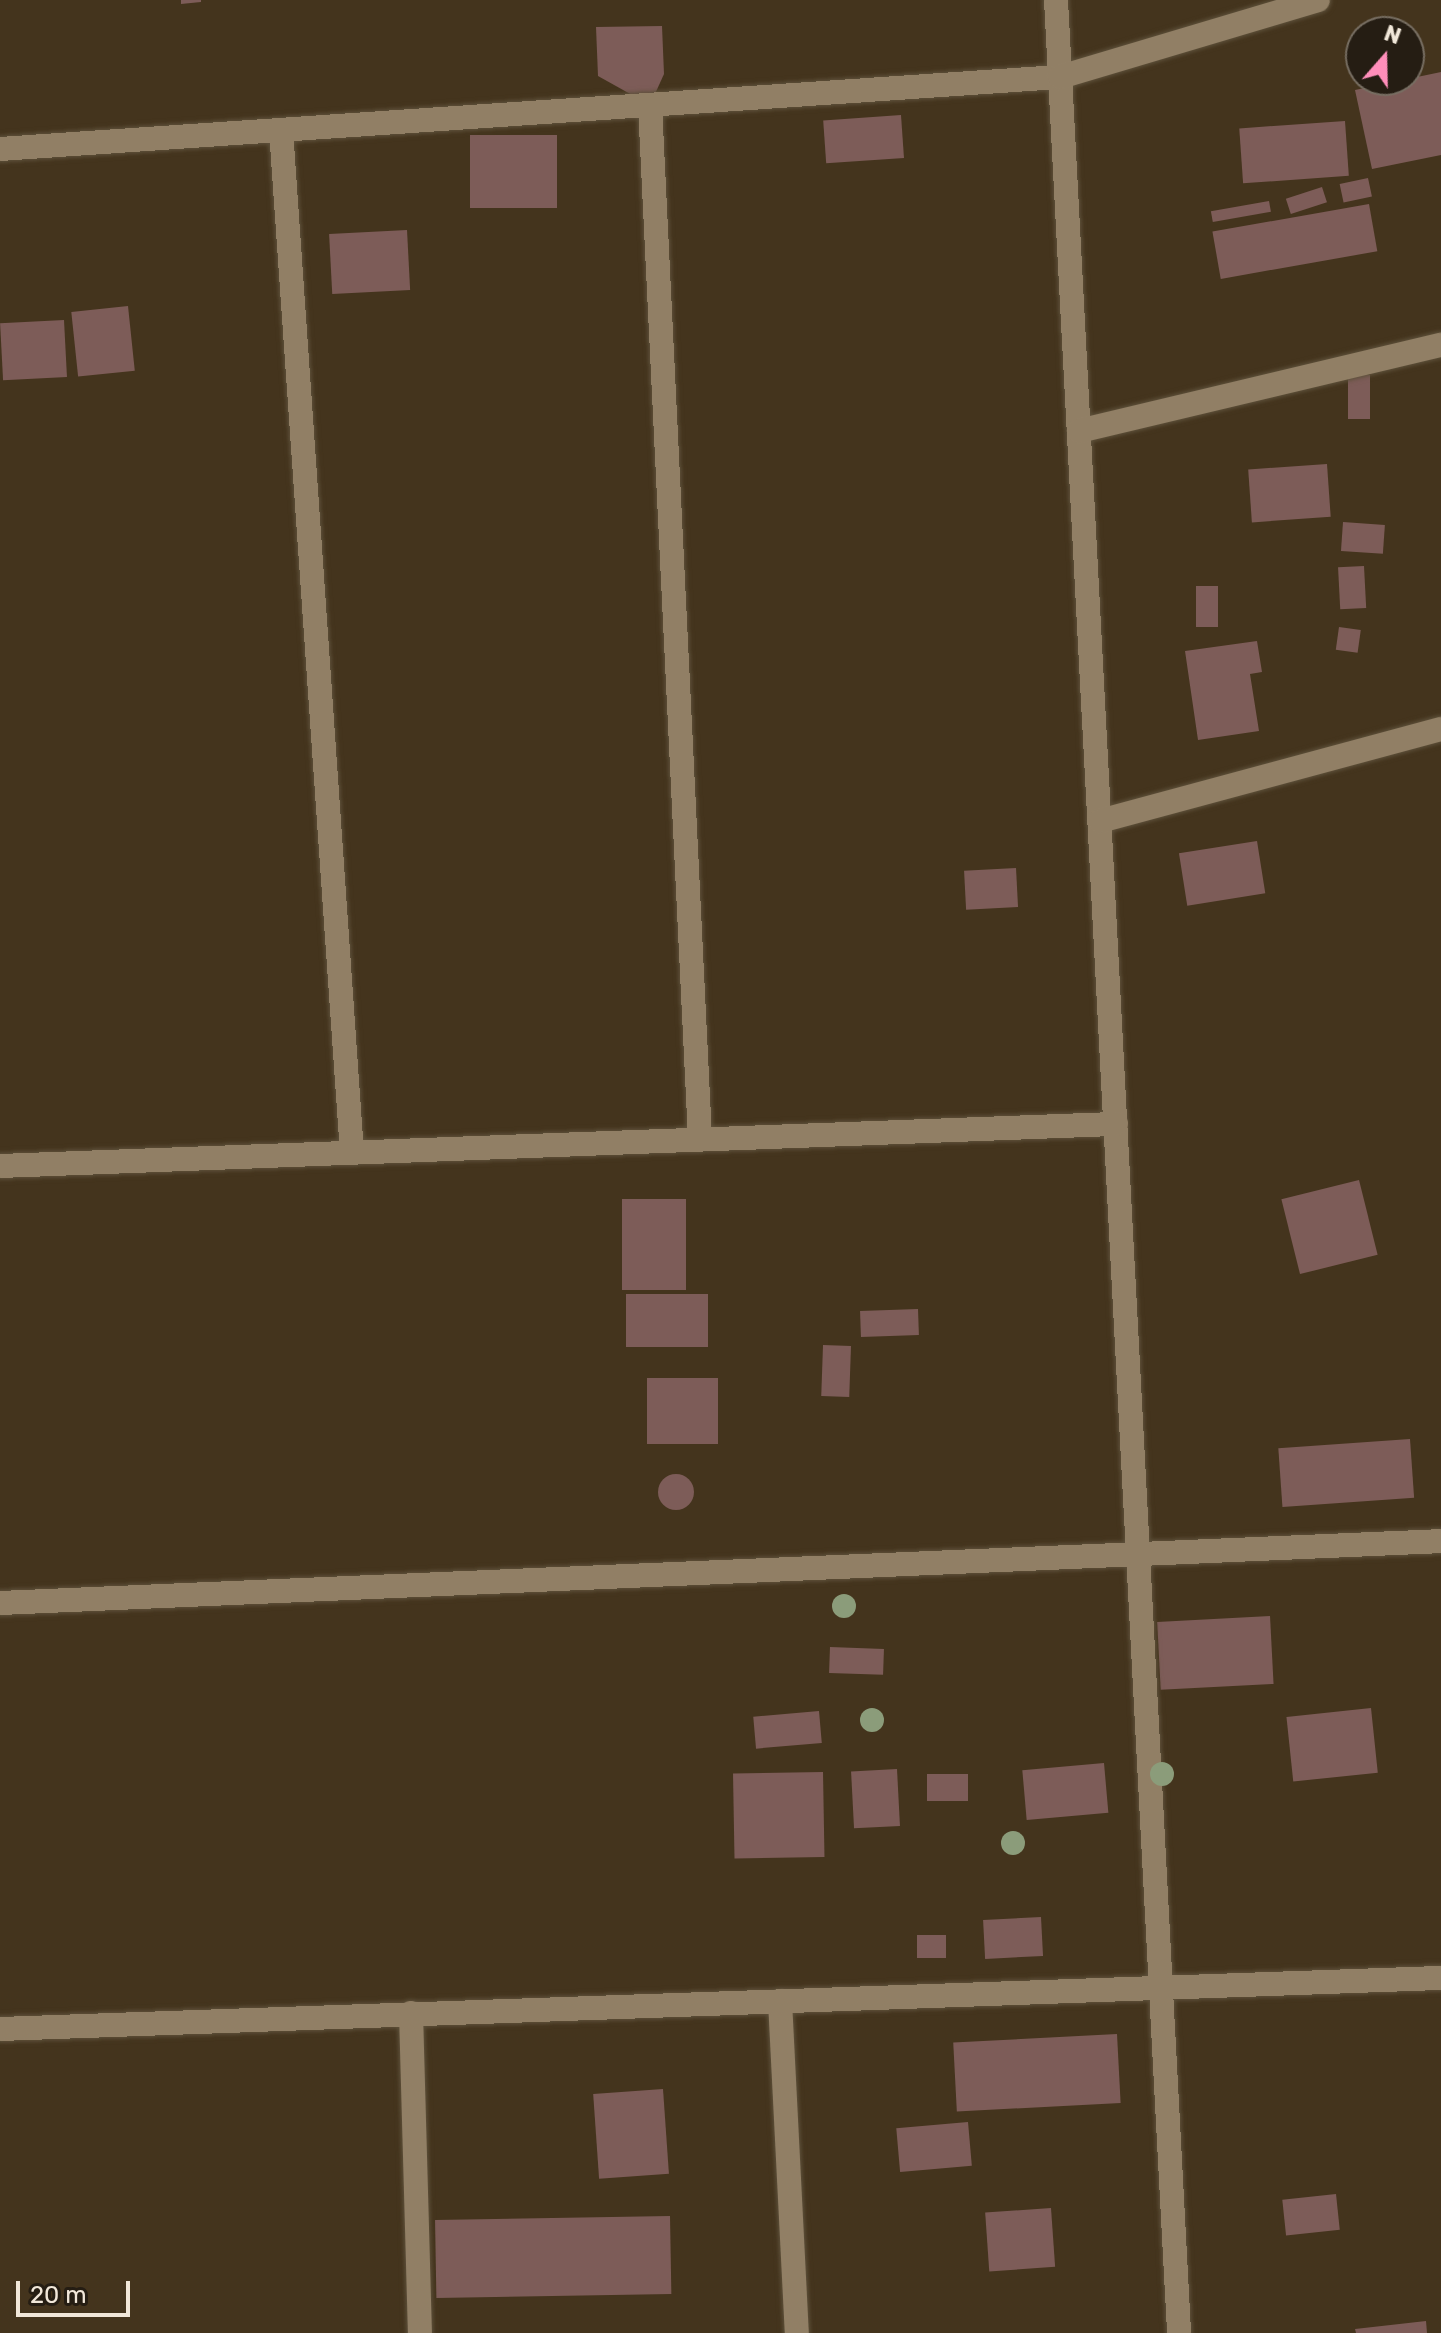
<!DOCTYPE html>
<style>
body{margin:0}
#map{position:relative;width:1441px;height:2333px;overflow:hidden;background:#44341d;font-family:Rubik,sans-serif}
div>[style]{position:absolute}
.building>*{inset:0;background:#7d5c58;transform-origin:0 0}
.round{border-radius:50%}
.roads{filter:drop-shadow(0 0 2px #5e513b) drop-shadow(0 0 2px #5e513b)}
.minor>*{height:24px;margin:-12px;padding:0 12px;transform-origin:12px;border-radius:12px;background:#917f65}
.trees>*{width:24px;height:24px;margin:-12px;border-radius:50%;background:#8b9c7a}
span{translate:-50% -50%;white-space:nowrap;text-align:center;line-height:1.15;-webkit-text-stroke:7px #251d13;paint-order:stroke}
.north{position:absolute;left:1345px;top:16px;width:80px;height:80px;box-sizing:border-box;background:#251d13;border:2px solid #776e62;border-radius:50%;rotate:20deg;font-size:22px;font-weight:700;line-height:32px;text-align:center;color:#f1e7d9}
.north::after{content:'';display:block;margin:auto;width:28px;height:36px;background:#ff8eba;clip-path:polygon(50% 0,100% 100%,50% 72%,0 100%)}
.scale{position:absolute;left:16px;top:2281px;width:114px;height:36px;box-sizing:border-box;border:4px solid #f1e7d9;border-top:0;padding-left:10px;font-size:24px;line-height:28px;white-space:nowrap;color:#f1e7d9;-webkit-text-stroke:6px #251d13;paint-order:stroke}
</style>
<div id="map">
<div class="building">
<div style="clip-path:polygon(181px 0,201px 0,201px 2px,181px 4px)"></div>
<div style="clip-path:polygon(662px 26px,664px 74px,650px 105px,598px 76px,596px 27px)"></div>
<div style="clip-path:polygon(1441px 72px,1441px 155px,1372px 169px,1355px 90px)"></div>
<div style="left:901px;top:115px;width:43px;height:78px;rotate:86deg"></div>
<div style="left:1345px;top:121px;width:55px;height:106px;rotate:86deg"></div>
<div style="left:557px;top:135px;width:73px;height:87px;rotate:90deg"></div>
<div style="left:1368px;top:178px;width:19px;height:29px;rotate:78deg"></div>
<div style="left:1322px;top:187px;width:16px;height:38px;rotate:72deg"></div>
<div style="left:1269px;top:201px;width:11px;height:59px;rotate:80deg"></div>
<div style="left:1369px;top:204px;width:48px;height:159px;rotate:80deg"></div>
<div style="left:407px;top:230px;width:60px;height:78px;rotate:87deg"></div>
<div style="left:128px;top:306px;width:65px;height:57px;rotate:84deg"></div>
<div style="left:64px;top:320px;width:57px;height:64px;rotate:87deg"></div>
<div style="left:1348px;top:375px;width:22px;height:44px"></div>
<div style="left:1327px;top:464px;width:53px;height:79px;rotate:86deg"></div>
<div style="left:1343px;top:522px;width:42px;height:29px;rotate:4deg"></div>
<div style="left:1364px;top:566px;width:42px;height:26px;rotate:87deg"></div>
<div style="left:1196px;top:586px;width:22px;height:41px"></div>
<div style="left:1339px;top:627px;width:22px;height:23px;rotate:8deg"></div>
<div style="clip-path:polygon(1257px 641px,1262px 672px,1250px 674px,1259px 731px,1198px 740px,1185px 651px)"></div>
<div style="left:1257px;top:841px;width:53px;height:79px;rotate:81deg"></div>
<div style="left:1016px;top:868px;width:39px;height:52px;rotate:87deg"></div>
<div style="left:1359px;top:1180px;width:77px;height:80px;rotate:76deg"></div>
<div style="left:622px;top:1199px;width:64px;height:91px"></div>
<div style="left:626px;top:1294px;width:82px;height:53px"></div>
<div style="left:918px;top:1309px;width:26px;height:58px;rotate:88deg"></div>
<div style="left:851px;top:1346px;width:51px;height:28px;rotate:92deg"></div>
<div style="left:647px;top:1378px;width:71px;height:66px"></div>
<div style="left:1410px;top:1439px;width:59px;height:132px;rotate:86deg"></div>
<div class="round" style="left:658px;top:1474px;width:36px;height:36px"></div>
<div style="left:1270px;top:1616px;width:68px;height:113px;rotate:87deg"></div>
<div style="left:830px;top:1647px;width:54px;height:26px;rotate:2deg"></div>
<div style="left:1371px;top:1708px;width:65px;height:85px;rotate:84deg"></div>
<div style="left:819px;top:1711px;width:32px;height:66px;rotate:85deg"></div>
<div style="left:1104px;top:1763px;width:50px;height:82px;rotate:85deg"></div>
<div style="left:897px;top:1769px;width:57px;height:46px;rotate:87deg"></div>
<div style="left:823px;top:1772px;width:85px;height:90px;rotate:89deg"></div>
<div style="left:927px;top:1774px;width:41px;height:27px"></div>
<div style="left:1041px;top:1917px;width:39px;height:58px;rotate:87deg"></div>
<div style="left:917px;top:1935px;width:29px;height:23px"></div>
<div style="left:1117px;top:2034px;width:69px;height:164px;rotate:87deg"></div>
<div style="left:663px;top:2089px;width:85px;height:70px;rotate:86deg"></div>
<div style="left:968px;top:2122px;width:44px;height:72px;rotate:85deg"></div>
<div style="left:1336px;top:2194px;width:36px;height:54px;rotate:84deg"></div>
<div style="left:1051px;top:2208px;width:59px;height:66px;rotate:86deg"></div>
<div style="left:670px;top:2216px;width:78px;height:235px;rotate:89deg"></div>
<div style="clip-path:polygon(1426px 2321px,1427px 2333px,1356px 2333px,1355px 2329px)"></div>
</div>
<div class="roads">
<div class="minor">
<div style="left:1056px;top:0;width:2336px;rotate:86.98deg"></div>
<div style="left:650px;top:105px;width:1035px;rotate:87.23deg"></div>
<div style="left:281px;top:130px;width:1024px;rotate:86.03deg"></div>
<div style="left:0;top:149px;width:1062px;rotate:-3.89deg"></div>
<div style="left:1060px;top:77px;width:269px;rotate:-16.6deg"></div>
<div style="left:1079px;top:431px;width:372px;rotate:-13.4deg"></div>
<div style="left:1100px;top:821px;width:353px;rotate:-15.1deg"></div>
<div style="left:0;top:1166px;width:1117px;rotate:-2.16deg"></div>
<div style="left:0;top:1603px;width:1442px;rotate:-2.46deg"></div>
<div style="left:780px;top:2001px;width:332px;rotate:87.1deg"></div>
<div style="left:411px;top:2013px;width:320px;rotate:88.4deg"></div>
<div style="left:0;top:2029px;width:1442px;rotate:-2.03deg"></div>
</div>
</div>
<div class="trees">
<div style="left:844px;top:1606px"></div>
<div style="left:872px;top:1720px"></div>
<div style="left:1162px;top:1774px"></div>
<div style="left:1013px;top:1843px"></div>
</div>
<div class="north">N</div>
<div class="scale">20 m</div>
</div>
